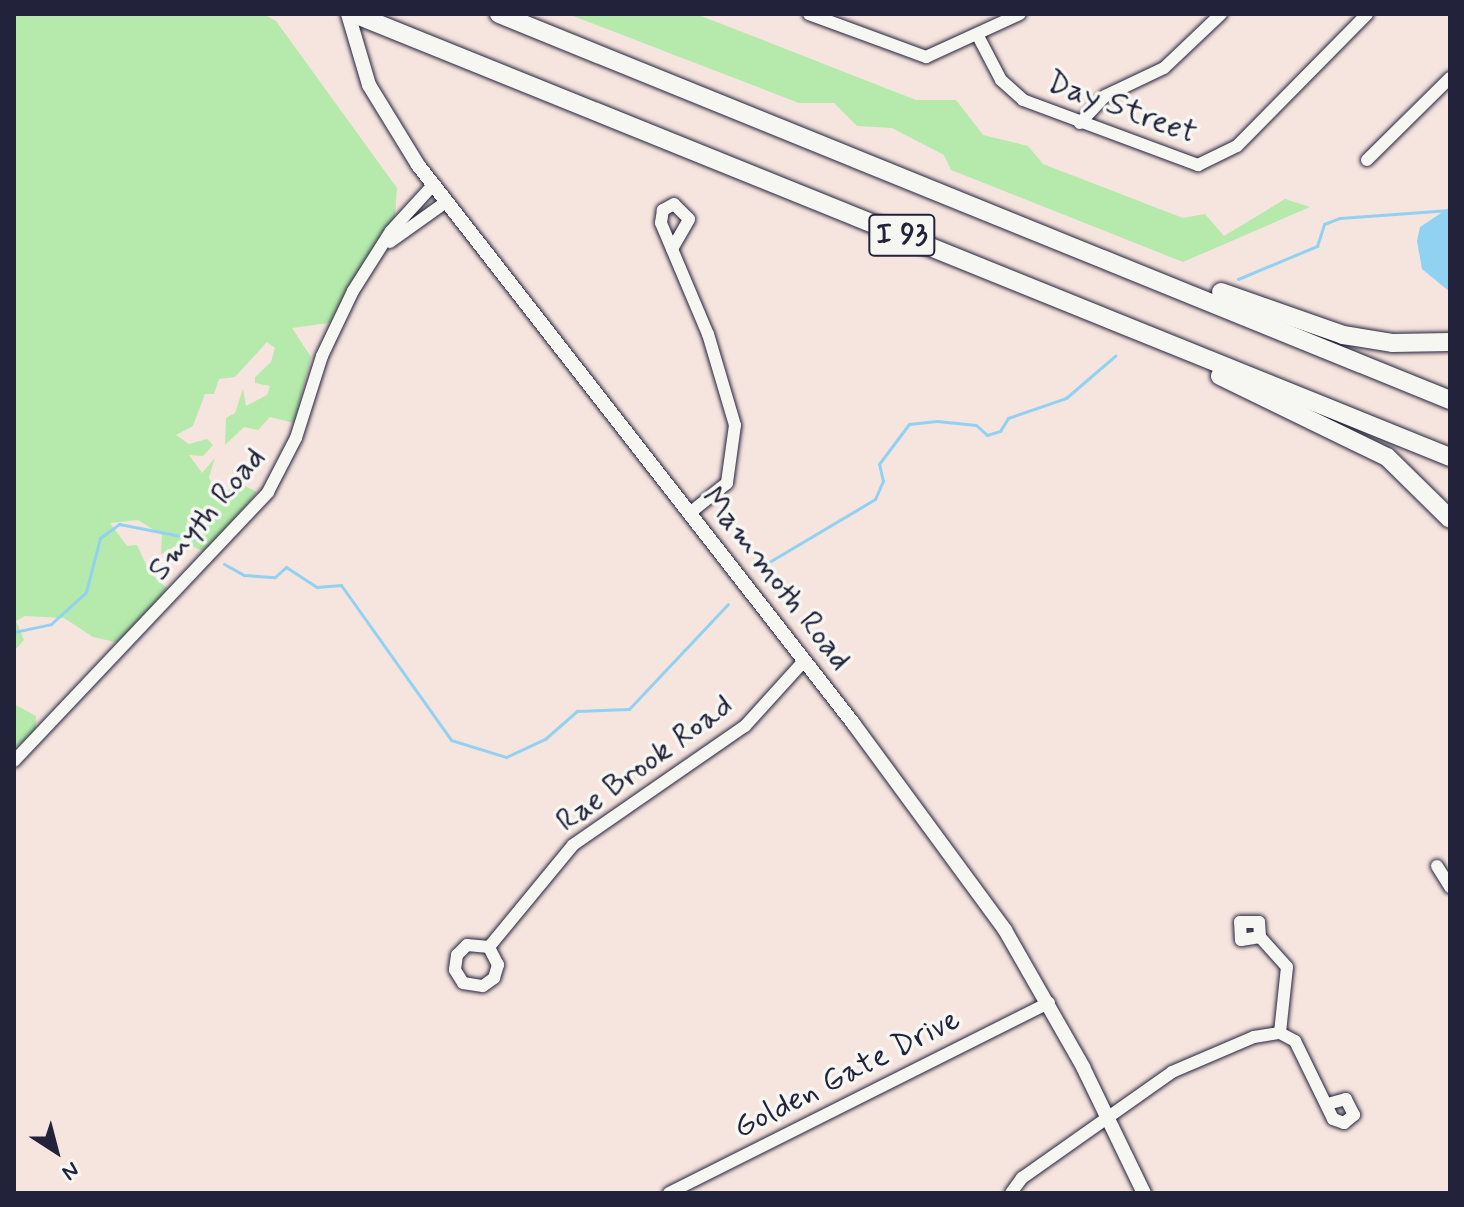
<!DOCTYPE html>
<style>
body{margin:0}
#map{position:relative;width:1464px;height:1207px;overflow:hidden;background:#f6e4de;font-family:Mynerve,sans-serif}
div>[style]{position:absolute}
.green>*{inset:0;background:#b5eaac}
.water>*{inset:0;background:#91d2f2}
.stream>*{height:3px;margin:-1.5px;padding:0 1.5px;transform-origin:1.5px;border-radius:1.5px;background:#91d2f2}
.roads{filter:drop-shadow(0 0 2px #22223b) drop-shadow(0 0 2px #22223b)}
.minor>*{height:12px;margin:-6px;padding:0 6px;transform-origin:6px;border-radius:6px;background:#f6f6f2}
.major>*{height:14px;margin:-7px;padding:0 7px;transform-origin:7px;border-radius:7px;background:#f6f6f2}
.highway>*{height:18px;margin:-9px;padding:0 9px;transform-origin:9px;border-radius:9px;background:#f6f6f2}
span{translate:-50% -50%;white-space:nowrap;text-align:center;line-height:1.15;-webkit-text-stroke:7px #f6f6f2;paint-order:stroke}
.shield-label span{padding:2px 6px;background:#f6f6f2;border:2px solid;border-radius:6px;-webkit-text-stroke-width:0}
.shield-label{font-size:30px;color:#22223b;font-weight:700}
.street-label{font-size:32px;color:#22223b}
.frame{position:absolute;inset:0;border:16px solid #22223b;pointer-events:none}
.north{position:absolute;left:16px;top:1111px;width:80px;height:80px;-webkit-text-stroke:6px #f6f6f2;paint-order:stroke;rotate:144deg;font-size:22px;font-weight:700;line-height:32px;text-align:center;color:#22223b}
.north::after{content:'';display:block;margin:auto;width:28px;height:36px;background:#22223b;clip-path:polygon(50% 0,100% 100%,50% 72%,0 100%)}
</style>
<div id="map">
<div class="green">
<div style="clip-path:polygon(14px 14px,263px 14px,276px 21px,397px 188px,395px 215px,329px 323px,292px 328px,311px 357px,294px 423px,270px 417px,258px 430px,244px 427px,225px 445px,226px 418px,235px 413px,243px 389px,246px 406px,267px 395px,270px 386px,255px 383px,255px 377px,271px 362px,275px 348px,267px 342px,235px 377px,219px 379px,214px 394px,205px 394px,193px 426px,176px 435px,189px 444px,207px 439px,213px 445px,203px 456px,189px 455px,202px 473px,215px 458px,209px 477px,216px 497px,241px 484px,257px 492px,211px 546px,203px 551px,182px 542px,161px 554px,162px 535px,138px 520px,110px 523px,127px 546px,137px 545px,150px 573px,167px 588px,123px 644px,93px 637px,64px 618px,25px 616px,16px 621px,24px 640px,14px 651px)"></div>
<div style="clip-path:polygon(568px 14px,696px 14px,916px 100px,956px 100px,983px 135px,1028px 146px,1043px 164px,1183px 218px,1205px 214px,1224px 236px,1285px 199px,1310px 207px,1183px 262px,951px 170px,944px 155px,892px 128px,857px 126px,834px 103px,799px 103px)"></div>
<div style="clip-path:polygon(14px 704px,36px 716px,36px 731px,14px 748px)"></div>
</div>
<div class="water">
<div style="clip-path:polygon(1450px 207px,1450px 292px,1422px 269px,1417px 241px,1420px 227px)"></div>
</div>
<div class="stream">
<div style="left:1238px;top:279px;width:86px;rotate:-22.7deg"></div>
<div style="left:1317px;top:246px;width:23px;rotate:-72deg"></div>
<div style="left:1324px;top:224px;width:17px;rotate:-21deg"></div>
<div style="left:1340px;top:218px;width:110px;rotate:-4.2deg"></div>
<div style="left:224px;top:564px;width:23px;rotate:29deg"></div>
<div style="left:244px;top:575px;width:31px;rotate:4deg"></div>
<div style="left:275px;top:577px;width:15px;rotate:-42deg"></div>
<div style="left:286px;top:567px;width:37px;rotate:33deg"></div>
<div style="left:317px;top:587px;width:24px;rotate:-5deg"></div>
<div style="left:341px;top:585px;width:190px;rotate:54.6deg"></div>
<div style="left:451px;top:740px;width:58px;rotate:17.2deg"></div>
<div style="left:506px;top:757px;width:43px;rotate:-24.8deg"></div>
<div style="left:545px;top:739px;width:43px;rotate:-41.2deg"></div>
<div style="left:577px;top:711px;width:52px;rotate:-2.2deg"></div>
<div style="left:629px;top:709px;width:144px;rotate:-46.7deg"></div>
<div style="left:759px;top:568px;width:135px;rotate:-30.7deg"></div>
<div style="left:875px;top:499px;width:20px;rotate:-66deg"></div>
<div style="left:883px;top:481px;width:17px;rotate:-103deg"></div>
<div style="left:879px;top:464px;width:50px;rotate:-53.1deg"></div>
<div style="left:909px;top:424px;width:28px;rotate:-6deg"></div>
<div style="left:937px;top:421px;width:39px;rotate:6deg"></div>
<div style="left:976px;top:425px;width:15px;rotate:42deg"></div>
<div style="left:987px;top:435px;width:14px;rotate:-17deg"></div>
<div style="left:1000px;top:431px;width:15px;rotate:-58deg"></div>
<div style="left:1008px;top:418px;width:61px;rotate:-19deg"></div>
<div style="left:1066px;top:398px;width:65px;rotate:-40.6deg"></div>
<div style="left:14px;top:632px;width:38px;rotate:-12deg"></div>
<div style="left:51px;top:624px;width:47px;rotate:-42.4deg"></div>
<div style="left:86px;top:592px;width:56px;rotate:-75.5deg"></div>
<div style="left:100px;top:538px;width:24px;rotate:-36deg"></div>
<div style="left:119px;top:524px;width:84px;rotate:11deg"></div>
</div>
<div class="roads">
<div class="minor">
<div style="left:809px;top:14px;width:125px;rotate:20.2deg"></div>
<div style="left:926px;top:57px;width:103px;rotate:-24.6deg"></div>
<div style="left:978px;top:36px;width:50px;rotate:62.4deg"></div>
<div style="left:1001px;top:80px;width:30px;rotate:42deg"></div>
<div style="left:1023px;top:100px;width:187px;rotate:20.4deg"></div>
<div style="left:1198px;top:165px;width:43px;rotate:-26deg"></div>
<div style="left:1237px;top:146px;width:185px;rotate:-45.4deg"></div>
<div style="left:1080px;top:123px;width:37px;rotate:-47deg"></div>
<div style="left:1105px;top:96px;width:65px;rotate:-25.4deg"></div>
<div style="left:1164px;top:68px;width:79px;rotate:-43.5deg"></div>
<div style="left:1367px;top:160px;width:117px;rotate:-44.7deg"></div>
<div style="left:390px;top:242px;width:69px;rotate:-35.5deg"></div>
<div style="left:672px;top:249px;width:34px;rotate:-60deg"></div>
<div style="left:689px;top:219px;width:21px;rotate:-135deg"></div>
<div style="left:674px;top:204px;width:13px;rotate:151deg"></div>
<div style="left:663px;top:210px;width:13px;rotate:99deg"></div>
<div style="left:661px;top:223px;width:121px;rotate:67.1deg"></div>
<div style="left:708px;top:334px;width:95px;rotate:73.5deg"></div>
<div style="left:735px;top:425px;width:59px;rotate:97.9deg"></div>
<div style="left:727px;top:483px;width:48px;rotate:141deg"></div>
<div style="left:14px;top:761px;width:370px;rotate:-46.6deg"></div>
<div style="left:268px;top:492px;width:61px;rotate:-62.6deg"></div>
<div style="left:296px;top:438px;width:86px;rotate:-72.4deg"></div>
<div style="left:322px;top:356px;width:72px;rotate:-64.5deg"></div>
<div style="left:353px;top:291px;width:71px;rotate:-57.7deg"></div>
<div style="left:391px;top:231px;width:62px;rotate:-47.6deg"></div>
<div style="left:1437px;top:866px;width:25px;rotate:58deg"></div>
<div style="left:1260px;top:937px;width:19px;rotate:171deg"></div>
<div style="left:1241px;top:940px;width:18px;rotate:-93deg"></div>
<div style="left:1240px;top:922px;width:19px"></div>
<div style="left:1259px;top:922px;width:15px;rotate:86deg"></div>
<div style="left:1260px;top:937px;width:40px;rotate:48deg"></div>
<div style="left:1287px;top:967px;width:66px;rotate:96.1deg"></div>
<div style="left:489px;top:947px;width:22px;rotate:-175deg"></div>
<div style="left:467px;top:945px;width:14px;rotate:135deg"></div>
<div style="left:457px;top:955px;width:15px;rotate:98deg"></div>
<div style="left:455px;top:970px;width:15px;rotate:58deg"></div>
<div style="left:463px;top:983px;width:20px;rotate:9deg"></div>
<div style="left:483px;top:986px;width:14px;rotate:-36deg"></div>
<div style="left:494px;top:978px;width:14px;rotate:-73deg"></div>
<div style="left:498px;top:965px;width:20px;rotate:-117deg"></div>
<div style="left:489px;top:947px;width:132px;rotate:-50.5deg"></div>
<div style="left:573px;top:845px;width:209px;rotate:-34.7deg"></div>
<div style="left:745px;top:726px;width:88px;rotate:-47.8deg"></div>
<div style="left:669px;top:1193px;width:425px;rotate:-26.6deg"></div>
<div style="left:1011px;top:1193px;width:19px;rotate:-54deg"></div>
<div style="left:1022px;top:1178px;width:184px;rotate:-35.2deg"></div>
<div style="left:1172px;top:1072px;width:89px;rotate:-23.1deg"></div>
<div style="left:1254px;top:1037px;width:26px;rotate:-9deg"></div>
<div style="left:1280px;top:1033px;width:17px;rotate:28deg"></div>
<div style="left:1295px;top:1041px;width:87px;rotate:64deg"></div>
<div style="left:1333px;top:1119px;width:12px;rotate:20deg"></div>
<div style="left:1344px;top:1123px;width:13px;rotate:-39deg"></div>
<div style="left:1354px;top:1115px;width:18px;rotate:-117deg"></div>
<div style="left:1346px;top:1099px;width:20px;rotate:165deg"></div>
</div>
<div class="major">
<div style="left:348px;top:14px;width:74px;rotate:73.5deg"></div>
<div style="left:369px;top:85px;width:94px;rotate:58.5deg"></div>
<div style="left:418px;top:165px;width:708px;rotate:52.06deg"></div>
<div style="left:853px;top:723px;width:257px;rotate:53.7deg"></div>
<div style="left:1005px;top:930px;width:158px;rotate:60.3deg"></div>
<div style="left:1083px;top:1067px;width:140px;rotate:64.2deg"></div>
</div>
<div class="highway">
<div style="left:354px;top:14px;width:1182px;rotate:22.01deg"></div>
<div style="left:499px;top:14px;width:1026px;rotate:22.09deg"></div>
<div style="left:1221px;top:292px;width:129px;rotate:19.4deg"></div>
<div style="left:1343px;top:335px;width:51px;rotate:9.1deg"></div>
<div style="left:1393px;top:343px;width:57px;rotate:-1deg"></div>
<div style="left:1220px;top:376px;width:186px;rotate:25.9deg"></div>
<div style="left:1387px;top:457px;width:88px;rotate:44.5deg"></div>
</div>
</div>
<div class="shield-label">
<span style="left:902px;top:235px">I 93</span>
</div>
<div class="street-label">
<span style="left:1122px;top:108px;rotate:20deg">Day Street</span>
<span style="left:207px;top:514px;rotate:-50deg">Smyth Road</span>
<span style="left:776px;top:579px;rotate:52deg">Mammoth Road</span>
<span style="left:645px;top:764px;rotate:-36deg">Rae Brook Road</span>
<span style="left:847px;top:1074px;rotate:-27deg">Golden Gate Drive</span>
</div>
<div class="frame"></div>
<div class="north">N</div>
</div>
